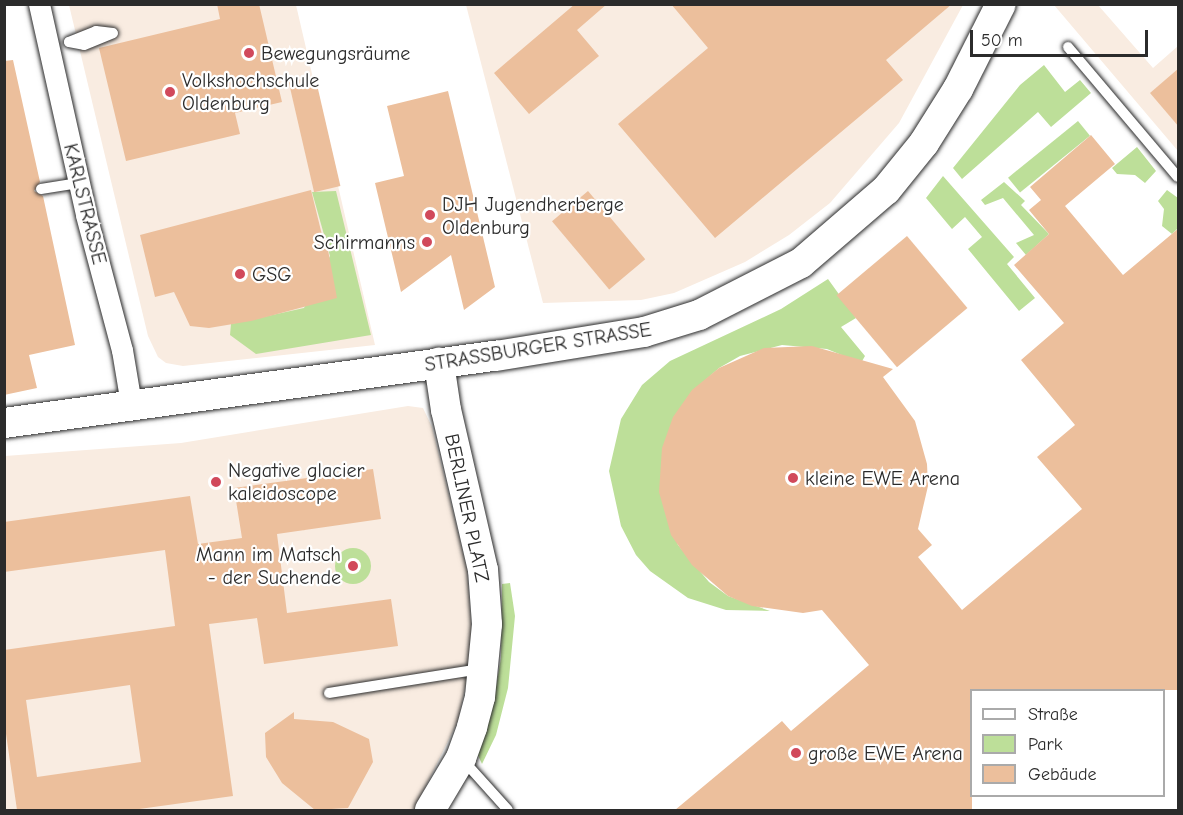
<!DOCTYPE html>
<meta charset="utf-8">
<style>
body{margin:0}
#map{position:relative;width:1183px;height:815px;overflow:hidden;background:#fff;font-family:"Comic Neue",sans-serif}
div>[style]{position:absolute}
.built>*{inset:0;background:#f9ece1}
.green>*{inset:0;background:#bddf99;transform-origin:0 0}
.round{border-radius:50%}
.building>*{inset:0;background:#ecbf9c;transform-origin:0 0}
.roads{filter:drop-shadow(0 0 2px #2b2b2b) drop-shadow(0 0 2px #2b2b2b)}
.lane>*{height:10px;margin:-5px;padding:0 5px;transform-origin:5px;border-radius:5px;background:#fff}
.street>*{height:21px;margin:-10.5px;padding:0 10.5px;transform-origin:10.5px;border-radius:10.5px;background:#fff}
.secondary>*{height:30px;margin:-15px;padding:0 15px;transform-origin:15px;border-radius:15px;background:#fff}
.dots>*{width:16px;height:16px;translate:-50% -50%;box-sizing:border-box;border:3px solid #fff;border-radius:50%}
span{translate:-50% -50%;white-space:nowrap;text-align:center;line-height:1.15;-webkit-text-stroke:4.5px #fff;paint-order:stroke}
.poi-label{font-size:20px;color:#2b2b2b}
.left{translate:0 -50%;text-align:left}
.right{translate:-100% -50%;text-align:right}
.street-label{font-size:20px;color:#2b2b2b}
.frame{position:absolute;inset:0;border:6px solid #2b2b2b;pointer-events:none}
.legend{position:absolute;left:970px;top:689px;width:195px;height:108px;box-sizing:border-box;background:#fff;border:2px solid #aaa;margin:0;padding:8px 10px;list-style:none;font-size:18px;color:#2b2b2b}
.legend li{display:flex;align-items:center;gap:12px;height:30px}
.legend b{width:30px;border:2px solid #aaa}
.scale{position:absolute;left:970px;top:30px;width:178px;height:27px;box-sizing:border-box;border:3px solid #2b2b2b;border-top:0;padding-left:8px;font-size:18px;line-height:21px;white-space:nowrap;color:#2b2b2b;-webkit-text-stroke:4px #fff;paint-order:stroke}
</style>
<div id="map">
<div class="built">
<div style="clip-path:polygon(69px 5px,296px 5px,375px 345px,183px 366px,166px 363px,158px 357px,148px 336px)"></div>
<div style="clip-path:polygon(466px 5px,963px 5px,899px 123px,830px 203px,789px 235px,745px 262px,674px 293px,641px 300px,543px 303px)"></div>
<div style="clip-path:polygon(1054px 5px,1098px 5px,1153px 68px,1178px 46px,1178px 151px)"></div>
<div style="clip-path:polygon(408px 406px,423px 408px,432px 427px,467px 569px,473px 650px,458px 721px,414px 810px,5px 810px,5px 456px,181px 443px)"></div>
</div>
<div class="green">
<div style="clip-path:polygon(1044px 65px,1065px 92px,1080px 80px,1091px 93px,1051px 127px,1038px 112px,962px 179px,953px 168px,1020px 85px)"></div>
<div style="left:1078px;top:121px;width:19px;height:90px;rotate:51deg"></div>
<div style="clip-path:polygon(1137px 147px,1156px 171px,1145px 183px,1135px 175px,1117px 174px,1112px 168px)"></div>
<div style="clip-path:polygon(943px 176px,1014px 257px,1007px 264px,1035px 298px,1019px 311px,968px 249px,982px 237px,965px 217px,952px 229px,926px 198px)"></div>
<div style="clip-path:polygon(1004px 182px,1025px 201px,1021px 205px,1049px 234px,1026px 255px,1016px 243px,1034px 235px,1003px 198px,985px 205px,981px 200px)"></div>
<div style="clip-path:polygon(1167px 190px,1178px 198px,1178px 228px,1172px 234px,1162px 226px,1164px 209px,1158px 201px)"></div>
<div style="clip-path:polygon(336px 191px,371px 335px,256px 354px,230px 335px,231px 324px,304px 308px,330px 256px,312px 192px)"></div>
<div style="clip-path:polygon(828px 279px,856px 318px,841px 327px,865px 356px,861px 363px,827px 349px,782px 345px,740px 356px,719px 368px,693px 391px,664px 508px,678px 545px,709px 582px,728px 596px,770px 611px,726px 610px,688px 598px,650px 571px,636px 555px,621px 526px,609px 471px,621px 419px,642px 385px,670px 361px,781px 309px)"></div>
<div class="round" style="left:335px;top:548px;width:36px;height:36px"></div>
<div style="clip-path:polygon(510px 583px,515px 616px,508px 688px,496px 735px,482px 764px,476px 751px,493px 704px,501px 658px,502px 584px)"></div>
</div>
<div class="building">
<div style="clip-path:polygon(217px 4px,259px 4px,282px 102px,235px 113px,240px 134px,126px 161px,99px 48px,220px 19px)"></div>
<div style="clip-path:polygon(575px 4px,607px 4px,577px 30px,599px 56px,529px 114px,494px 73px)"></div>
<div style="clip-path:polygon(671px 4px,952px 4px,886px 60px,903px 80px,715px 238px,618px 124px,708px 48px)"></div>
<div style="clip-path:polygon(13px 60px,40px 182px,34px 191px,43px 196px,75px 345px,29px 355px,37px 388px,4px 395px,4px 61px)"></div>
<div style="clip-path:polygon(1179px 68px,1179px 127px,1150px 93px)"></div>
<div style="left:315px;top:76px;width:113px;height:27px;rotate:77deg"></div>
<div style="clip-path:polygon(448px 91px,495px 287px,464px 310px,451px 255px,401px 292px,375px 183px,404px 176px,387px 106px)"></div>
<div style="clip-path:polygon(1091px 135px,1115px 164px,1065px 206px,1123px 275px,1179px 228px,1179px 690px,972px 690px,972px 810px,675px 810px,782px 721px,791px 731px,869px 665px,822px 610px,803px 613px,752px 606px,728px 596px,692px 565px,671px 535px,659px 492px,662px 448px,673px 417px,692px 390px,719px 368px,764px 348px,812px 346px,893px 369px,883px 377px,915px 421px,927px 464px,928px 486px,918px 529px,932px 545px,918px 557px,962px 610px,1082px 509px,1037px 457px,1075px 425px,1021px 360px,1064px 323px,1014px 265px,1049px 234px,1029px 210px,1041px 200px,1030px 187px)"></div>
<div style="clip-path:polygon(311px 190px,322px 235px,325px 234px,337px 298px,251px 321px,209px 328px,190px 326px,174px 292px,155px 297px,140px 235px)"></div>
<div style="left:588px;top:191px;width:89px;height:47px;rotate:50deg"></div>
<div style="left:907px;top:236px;width:94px;height:92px;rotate:50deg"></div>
<div style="clip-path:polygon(evenodd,373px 469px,381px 519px,277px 534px,287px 613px,391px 599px,398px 646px,264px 664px,257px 618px,209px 624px,233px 796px,132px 810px,17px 810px,4px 720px,4px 650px,175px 626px,165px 550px,4px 572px,4px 522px,190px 496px,198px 544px,242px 538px,234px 488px,373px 469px,130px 685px,141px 762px,37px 777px,26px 700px,130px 685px)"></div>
<div style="clip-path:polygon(294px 712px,294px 719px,333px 722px,369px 739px,373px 762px,348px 808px,315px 810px,282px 783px,266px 757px,265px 733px)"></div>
</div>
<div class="roads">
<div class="lane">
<div style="left:69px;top:42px;width:15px;rotate:11deg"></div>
<div style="left:84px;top:45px;width:31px;rotate:-22deg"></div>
<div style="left:69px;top:42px;width:29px;rotate:-22deg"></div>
<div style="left:96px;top:31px;width:17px;rotate:7deg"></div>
<div style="left:1068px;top:47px;width:170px;rotate:49.8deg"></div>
<div style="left:41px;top:189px;width:38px;rotate:-9deg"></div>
<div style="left:329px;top:693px;width:153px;rotate:-9deg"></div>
<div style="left:463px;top:760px;width:67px;rotate:48deg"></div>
</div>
<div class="street">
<div style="left:39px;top:4px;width:216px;rotate:77.4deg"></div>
<div style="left:86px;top:215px;width:140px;rotate:75.1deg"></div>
<div style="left:122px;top:350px;width:55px;rotate:80.5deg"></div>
</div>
<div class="secondary">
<div style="left:4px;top:423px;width:497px;rotate:-7.8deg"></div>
<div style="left:496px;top:356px;width:150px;rotate:-9.2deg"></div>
<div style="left:644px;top:332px;width:58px;rotate:-17.2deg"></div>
<div style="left:699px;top:315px;width:114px;rotate:-27deg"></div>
<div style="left:801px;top:263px;width:112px;rotate:-40.7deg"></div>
<div style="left:886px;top:190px;width:60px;rotate:-51deg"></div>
<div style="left:924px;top:143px;width:64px;rotate:-57.8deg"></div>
<div style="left:958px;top:89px;width:95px;rotate:-63.2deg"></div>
<div style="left:430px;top:810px;width:61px;rotate:-59.2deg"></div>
<div style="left:461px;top:758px;width:33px;rotate:-70deg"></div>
<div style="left:472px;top:727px;width:31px;rotate:-75deg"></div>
<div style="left:480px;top:697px;width:73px;rotate:-84.5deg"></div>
<div style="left:487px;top:624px;width:54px;rotate:-94.2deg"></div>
<div style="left:483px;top:570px;width:164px;rotate:-103deg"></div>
<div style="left:446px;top:410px;width:48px;rotate:-98.5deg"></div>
</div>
</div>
<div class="dots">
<div style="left:249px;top:53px;background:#d1495b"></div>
<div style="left:170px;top:92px;background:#d1495b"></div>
<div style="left:430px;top:215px;background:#d1495b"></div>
<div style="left:427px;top:242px;background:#d1495b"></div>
<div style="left:240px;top:274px;background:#d1495b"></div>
<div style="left:793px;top:478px;background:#d1495b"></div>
<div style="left:216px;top:482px;background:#d1495b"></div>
<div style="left:353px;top:566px;background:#d1495b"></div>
<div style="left:796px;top:753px;background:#d1495b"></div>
</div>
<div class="poi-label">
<span class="left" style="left:261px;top:53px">Bewegungsräume</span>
<span class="left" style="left:182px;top:92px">Volkshochschule<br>Oldenburg</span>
<span class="left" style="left:442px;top:216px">DJH Jugendherberge<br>Oldenburg</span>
<span class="right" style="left:415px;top:242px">Schirmanns</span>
<span class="left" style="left:252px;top:274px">GSG</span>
<span class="left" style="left:228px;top:482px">Negative glacier<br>kaleidoscope</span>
<span class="left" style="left:805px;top:478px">kleine EWE Arena</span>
<span class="right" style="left:341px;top:566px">Mann im Matsch<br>- der Suchende</span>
<span class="left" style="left:808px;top:753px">große EWE Arena</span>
</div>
<div class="street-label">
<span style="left:85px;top:204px;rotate:76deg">KARLSTRASSE</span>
<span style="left:538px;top:347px;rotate:-9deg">STRASSBURGER STRASSE</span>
<span style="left:467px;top:508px;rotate:78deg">BERLINER PLATZ</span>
</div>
<div class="frame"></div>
<ul class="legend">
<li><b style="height:8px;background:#fff"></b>Straße</li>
<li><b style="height:16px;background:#bddf99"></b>Park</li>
<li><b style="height:16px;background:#ecbf9c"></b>Gebäude</li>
</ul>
<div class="scale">50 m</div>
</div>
